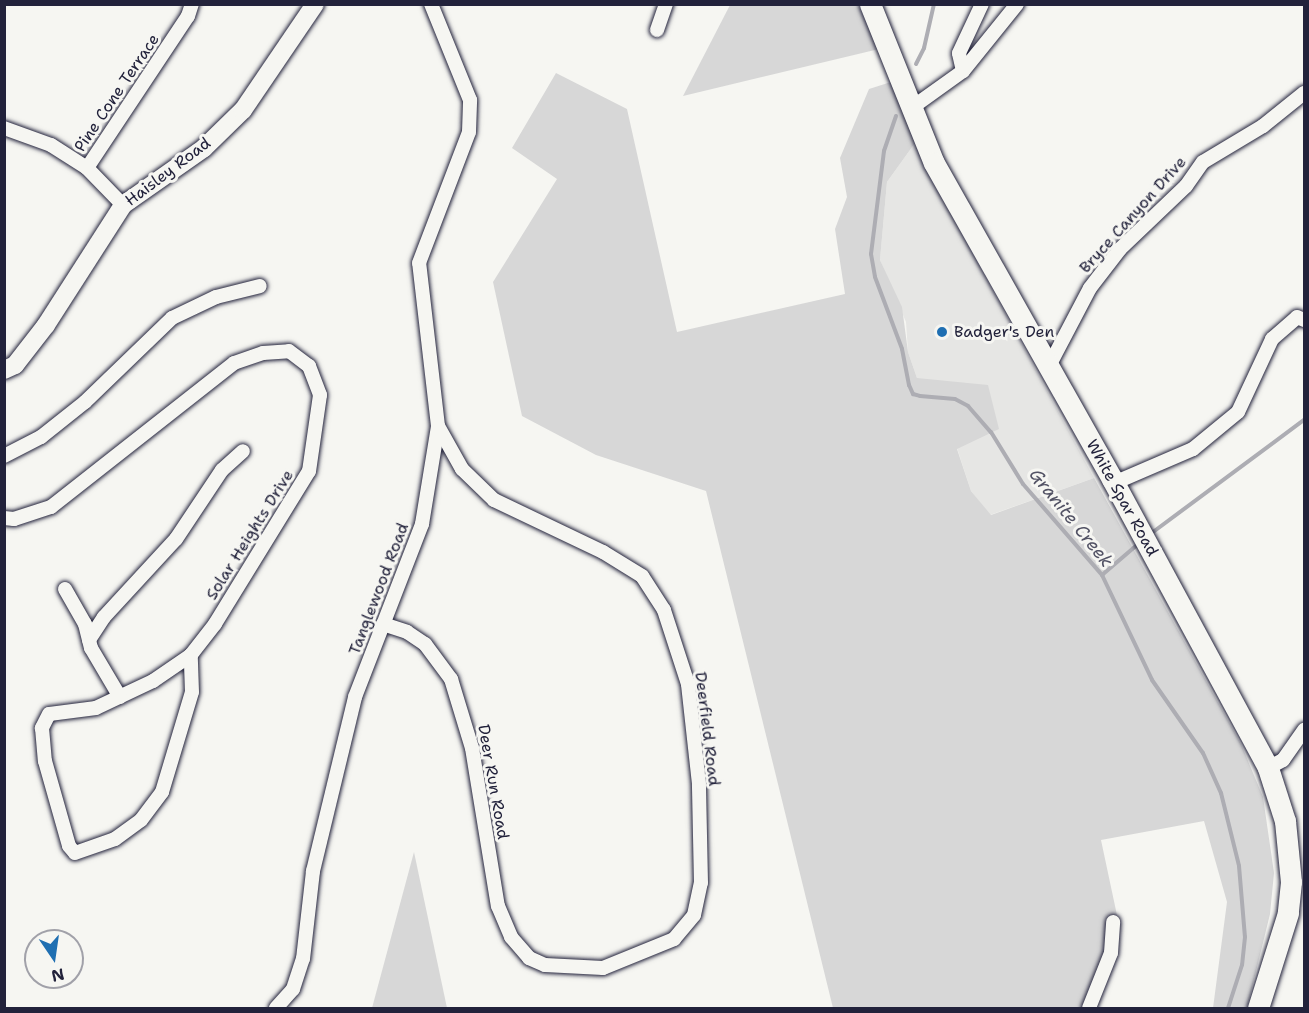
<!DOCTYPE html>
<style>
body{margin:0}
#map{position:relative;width:1309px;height:1013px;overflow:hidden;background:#f6f6f2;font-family:"Shantell Sans",sans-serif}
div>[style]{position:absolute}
.built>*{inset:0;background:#e6e6e4}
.green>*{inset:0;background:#d7d7d7}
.stream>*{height:4px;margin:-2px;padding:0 2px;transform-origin:2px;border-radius:2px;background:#adadb3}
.roads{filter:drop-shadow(0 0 2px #22223b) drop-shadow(0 0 2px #22223b)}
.street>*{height:14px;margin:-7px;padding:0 7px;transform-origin:7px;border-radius:7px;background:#f6f6f2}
.secondary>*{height:18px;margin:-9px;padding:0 9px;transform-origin:9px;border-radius:9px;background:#f6f6f2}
.primary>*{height:21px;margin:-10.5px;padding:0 10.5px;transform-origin:10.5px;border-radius:10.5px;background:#f6f6f2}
.dots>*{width:16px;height:16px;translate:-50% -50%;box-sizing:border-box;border:3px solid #f6f6f2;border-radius:50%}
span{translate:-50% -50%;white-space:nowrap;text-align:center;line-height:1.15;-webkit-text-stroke:6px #f6f6f2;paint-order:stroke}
.street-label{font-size:16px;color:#22223b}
.poi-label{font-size:16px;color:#22223b}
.left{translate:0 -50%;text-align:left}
.water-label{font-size:18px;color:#535365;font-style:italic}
.frame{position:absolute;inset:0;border:6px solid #22223b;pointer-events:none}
.north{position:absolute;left:24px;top:929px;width:60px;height:60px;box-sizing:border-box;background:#f6f6f2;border:2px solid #a1a1a9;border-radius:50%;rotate:167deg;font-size:16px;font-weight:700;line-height:24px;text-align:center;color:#22223b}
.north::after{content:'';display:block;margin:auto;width:21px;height:27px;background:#1f6fb2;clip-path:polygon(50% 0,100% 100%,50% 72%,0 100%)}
</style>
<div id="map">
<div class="built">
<div style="clip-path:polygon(915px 143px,932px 178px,1094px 478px,990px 515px,971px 491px,957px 448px,917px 378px,908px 352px,906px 322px,880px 260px,887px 182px)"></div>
</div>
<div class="green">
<div style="clip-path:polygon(730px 5px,858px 5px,879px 49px,683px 96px)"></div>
<div style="clip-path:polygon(556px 73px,627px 109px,677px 332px,845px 294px,835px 229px,847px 197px,840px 158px,869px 89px,891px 82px,915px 143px,887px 182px,880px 260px,902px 307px,908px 352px,917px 378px,988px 385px,999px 429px,957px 449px,971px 491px,991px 515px,1094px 478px,1241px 744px,1263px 797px,1274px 873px,1270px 914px,1247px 1008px,1213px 1008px,1227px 902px,1204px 821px,1101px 840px,1118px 920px,1094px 1008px,833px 1008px,706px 491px,596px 455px,522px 416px,493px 282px,557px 179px,512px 148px)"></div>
<div style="clip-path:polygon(414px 852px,447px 1008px,372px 1008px)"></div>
</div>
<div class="stream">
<div style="left:916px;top:64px;width:18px;rotate:-63deg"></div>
<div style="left:924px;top:48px;width:45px;rotate:-77.2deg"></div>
<div style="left:896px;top:116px;width:37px;rotate:109deg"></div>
<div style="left:884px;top:151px;width:104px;rotate:97.2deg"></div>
<div style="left:871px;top:254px;width:23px;rotate:80deg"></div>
<div style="left:875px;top:277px;width:77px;rotate:69.4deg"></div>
<div style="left:902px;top:349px;width:37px;rotate:79deg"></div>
<div style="left:909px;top:385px;width:10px;rotate:66deg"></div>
<div style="left:913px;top:394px;width:7px;rotate:16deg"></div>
<div style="left:920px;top:396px;width:35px;rotate:5deg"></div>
<div style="left:955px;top:399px;width:15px;rotate:28deg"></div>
<div style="left:968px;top:406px;width:35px;rotate:49deg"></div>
<div style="left:991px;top:432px;width:61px;rotate:58.4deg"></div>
<div style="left:1023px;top:484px;width:121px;rotate:49deg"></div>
<div style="left:1102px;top:575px;width:116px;rotate:64.5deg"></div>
<div style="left:1152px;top:680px;width:89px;rotate:55.1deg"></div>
<div style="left:1203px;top:753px;width:44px;rotate:65.8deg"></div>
<div style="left:1221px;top:793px;width:75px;rotate:76.1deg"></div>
<div style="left:1239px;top:866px;width:71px;rotate:85.2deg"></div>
<div style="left:1245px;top:937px;width:28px;rotate:96deg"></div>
<div style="left:1242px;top:965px;width:45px;rotate:108deg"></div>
<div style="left:1149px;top:535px;width:193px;rotate:-36.6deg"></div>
<div style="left:1102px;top:575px;width:48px;rotate:-40.7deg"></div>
</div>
<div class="roads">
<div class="street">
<div style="left:657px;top:30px;width:28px;rotate:-71deg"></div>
<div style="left:963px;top:71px;width:18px;rotate:-103deg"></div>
<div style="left:959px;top:53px;width:54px;rotate:-64.9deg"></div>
<div style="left:910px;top:109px;width:65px;rotate:-35.6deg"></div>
<div style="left:963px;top:71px;width:86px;rotate:-51.1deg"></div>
<div style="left:4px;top:128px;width:50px;rotate:19.9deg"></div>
<div style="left:51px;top:145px;width:43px;rotate:32.6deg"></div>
<div style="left:87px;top:168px;width:52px;rotate:45.8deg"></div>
<div style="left:87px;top:168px;width:182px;rotate:-56.4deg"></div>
<div style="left:188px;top:16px;width:13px;rotate:-72deg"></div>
<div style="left:1048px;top:368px;width:90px;rotate:-62.3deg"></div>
<div style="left:1090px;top:288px;width:49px;rotate:-52.4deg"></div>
<div style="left:1120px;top:249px;width:91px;rotate:-43.7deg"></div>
<div style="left:1186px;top:186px;width:29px;rotate:-55deg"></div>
<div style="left:1203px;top:162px;width:70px;rotate:-31deg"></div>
<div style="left:1263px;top:126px;width:53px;rotate:-38.8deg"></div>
<div style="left:4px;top:456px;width:42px;rotate:-27.2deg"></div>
<div style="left:41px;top:437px;width:56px;rotate:-38.5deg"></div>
<div style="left:85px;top:402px;width:121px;rotate:-44deg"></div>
<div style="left:172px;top:318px;width:49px;rotate:-25.5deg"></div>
<div style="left:216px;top:297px;width:45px;rotate:-14deg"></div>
<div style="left:1114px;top:483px;width:86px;rotate:-23.3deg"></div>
<div style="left:1193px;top:449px;width:58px;rotate:-39.4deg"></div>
<div style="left:1238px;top:412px;width:81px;rotate:-65deg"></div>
<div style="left:1272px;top:339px;width:33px;rotate:-41deg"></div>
<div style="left:1297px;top:317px;width:8px;rotate:23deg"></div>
<div style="left:4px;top:518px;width:10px;rotate:6deg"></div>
<div style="left:14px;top:519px;width:39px;rotate:-18deg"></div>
<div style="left:51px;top:507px;width:233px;rotate:-38.2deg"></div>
<div style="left:234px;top:363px;width:31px;rotate:-19deg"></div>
<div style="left:263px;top:353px;width:26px;rotate:-4deg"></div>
<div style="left:289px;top:351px;width:25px;rotate:37deg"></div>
<div style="left:309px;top:366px;width:31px;rotate:69deg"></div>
<div style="left:320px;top:395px;width:77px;rotate:98.2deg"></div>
<div style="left:309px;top:471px;width:180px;rotate:121.6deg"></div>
<div style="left:215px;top:624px;width:39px;rotate:128deg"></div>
<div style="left:191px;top:655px;width:46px;rotate:145.6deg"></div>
<div style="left:153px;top:681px;width:63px;rotate:154.7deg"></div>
<div style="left:96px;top:708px;width:47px;rotate:172.7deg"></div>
<div style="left:49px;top:714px;width:16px;rotate:117deg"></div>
<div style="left:42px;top:728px;width:33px;rotate:85deg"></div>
<div style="left:45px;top:761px;width:88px;rotate:74.2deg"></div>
<div style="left:69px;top:846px;width:9px;rotate:49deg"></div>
<div style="left:75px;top:853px;width:42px;rotate:-19.3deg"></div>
<div style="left:115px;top:839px;width:32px;rotate:-36deg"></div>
<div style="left:141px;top:820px;width:35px;rotate:-53deg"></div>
<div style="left:162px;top:792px;width:104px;rotate:-73.3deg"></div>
<div style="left:192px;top:692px;width:37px;rotate:-92deg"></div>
<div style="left:65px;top:589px;width:40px;rotate:60.3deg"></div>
<div style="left:85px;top:624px;width:25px;rotate:76deg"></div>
<div style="left:91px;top:648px;width:57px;rotate:59.4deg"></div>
<div style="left:383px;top:624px;width:25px;rotate:18deg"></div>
<div style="left:407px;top:632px;width:22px;rotate:34deg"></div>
<div style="left:425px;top:644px;width:44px;rotate:53.4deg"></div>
<div style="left:451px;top:679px;width:72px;rotate:73.1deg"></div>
<div style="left:472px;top:748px;width:160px;rotate:80.7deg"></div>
<div style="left:498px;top:906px;width:34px;rotate:67deg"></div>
<div style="left:511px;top:937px;width:28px;rotate:49deg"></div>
<div style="left:529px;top:958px;width:17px;rotate:24deg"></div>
<div style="left:545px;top:965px;width:58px;rotate:3deg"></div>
<div style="left:603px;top:968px;width:77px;rotate:-22.2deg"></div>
<div style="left:674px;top:939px;width:31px;rotate:-50deg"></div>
<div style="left:694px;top:915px;width:33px;rotate:-78deg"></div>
<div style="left:701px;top:883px;width:99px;rotate:-91.2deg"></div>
<div style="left:699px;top:784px;width:101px;rotate:-96.3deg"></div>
<div style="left:688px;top:684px;width:78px;rotate:-108deg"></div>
<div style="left:664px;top:610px;width:40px;rotate:-122.9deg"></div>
<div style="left:642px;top:576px;width:46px;rotate:-148.4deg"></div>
<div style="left:603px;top:552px;width:121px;rotate:-154.5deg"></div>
<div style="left:494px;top:500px;width:45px;rotate:-135.9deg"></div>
<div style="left:462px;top:469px;width:49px;rotate:-119.2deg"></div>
<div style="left:89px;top:640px;width:27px;rotate:-57deg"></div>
<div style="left:104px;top:617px;width:106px;rotate:-47.3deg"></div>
<div style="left:176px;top:539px;width:83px;rotate:-56.3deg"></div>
<div style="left:222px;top:470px;width:28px;rotate:-42deg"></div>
<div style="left:1268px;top:768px;width:17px;rotate:-28deg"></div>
<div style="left:1283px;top:760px;width:37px;rotate:-55deg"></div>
<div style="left:276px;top:1008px;width:25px;rotate:-48deg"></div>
<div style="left:293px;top:989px;width:32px;rotate:-72deg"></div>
<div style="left:303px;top:959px;width:89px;rotate:-83.5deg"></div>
<div style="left:313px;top:871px;width:179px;rotate:-76.4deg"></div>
<div style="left:355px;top:697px;width:186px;rotate:-68.8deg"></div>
<div style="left:422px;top:524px;width:99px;rotate:-80.7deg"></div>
<div style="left:438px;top:426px;width:164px;rotate:-96.6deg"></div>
<div style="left:419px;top:263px;width:140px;rotate:-69.1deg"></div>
<div style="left:469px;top:132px;width:32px;rotate:-88deg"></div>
<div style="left:470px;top:100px;width:104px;rotate:-112.1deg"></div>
<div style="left:1089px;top:1008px;width:59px;rotate:-68.2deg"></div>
<div style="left:1111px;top:953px;width:31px;rotate:-86deg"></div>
</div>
<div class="secondary">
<div style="left:4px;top:370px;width:12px;rotate:-24deg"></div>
<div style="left:15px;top:365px;width:51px;rotate:-52.2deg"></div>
<div style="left:46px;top:325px;width:143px;rotate:-57.3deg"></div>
<div style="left:123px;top:205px;width:99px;rotate:-35.1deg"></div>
<div style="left:204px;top:148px;width:54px;rotate:-44.3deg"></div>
<div style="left:243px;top:110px;width:128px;rotate:-55.8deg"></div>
</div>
<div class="primary">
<div style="left:870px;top:4px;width:171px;rotate:68.1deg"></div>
<div style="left:934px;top:163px;width:363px;rotate:60.6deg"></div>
<div style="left:1112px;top:479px;width:328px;rotate:61.6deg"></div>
<div style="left:1268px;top:768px;width:56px;rotate:72.2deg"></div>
<div style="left:1285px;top:821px;width:61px;rotate:84.4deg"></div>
<div style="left:1291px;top:882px;width:31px;rotate:96deg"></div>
<div style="left:1288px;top:913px;width:100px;rotate:107.5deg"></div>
</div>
</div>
<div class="dots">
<div style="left:942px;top:332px;background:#1f6fb2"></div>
</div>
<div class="street-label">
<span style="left:117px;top:93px;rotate:-56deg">Pine Cone Terrace</span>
<span style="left:168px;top:172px;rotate:-37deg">Haisley Road</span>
<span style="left:1133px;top:215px;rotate:-48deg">Bryce Canyon Drive</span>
<span style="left:1122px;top:498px;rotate:61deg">White Spar Road</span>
<span style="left:250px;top:535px;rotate:-58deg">Solar Heights Drive</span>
<span style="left:379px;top:589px;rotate:-69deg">Tanglewood Road</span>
<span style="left:707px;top:729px;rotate:83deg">Deerfield Road</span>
<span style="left:493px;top:782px;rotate:80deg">Deer Run Road</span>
</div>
<div class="poi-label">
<span class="left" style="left:954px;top:332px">Badger's Den</span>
</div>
<div class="water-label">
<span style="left:1071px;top:518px;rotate:51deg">Granite Creek</span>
</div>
<div class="frame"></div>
<div class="north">N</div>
</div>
